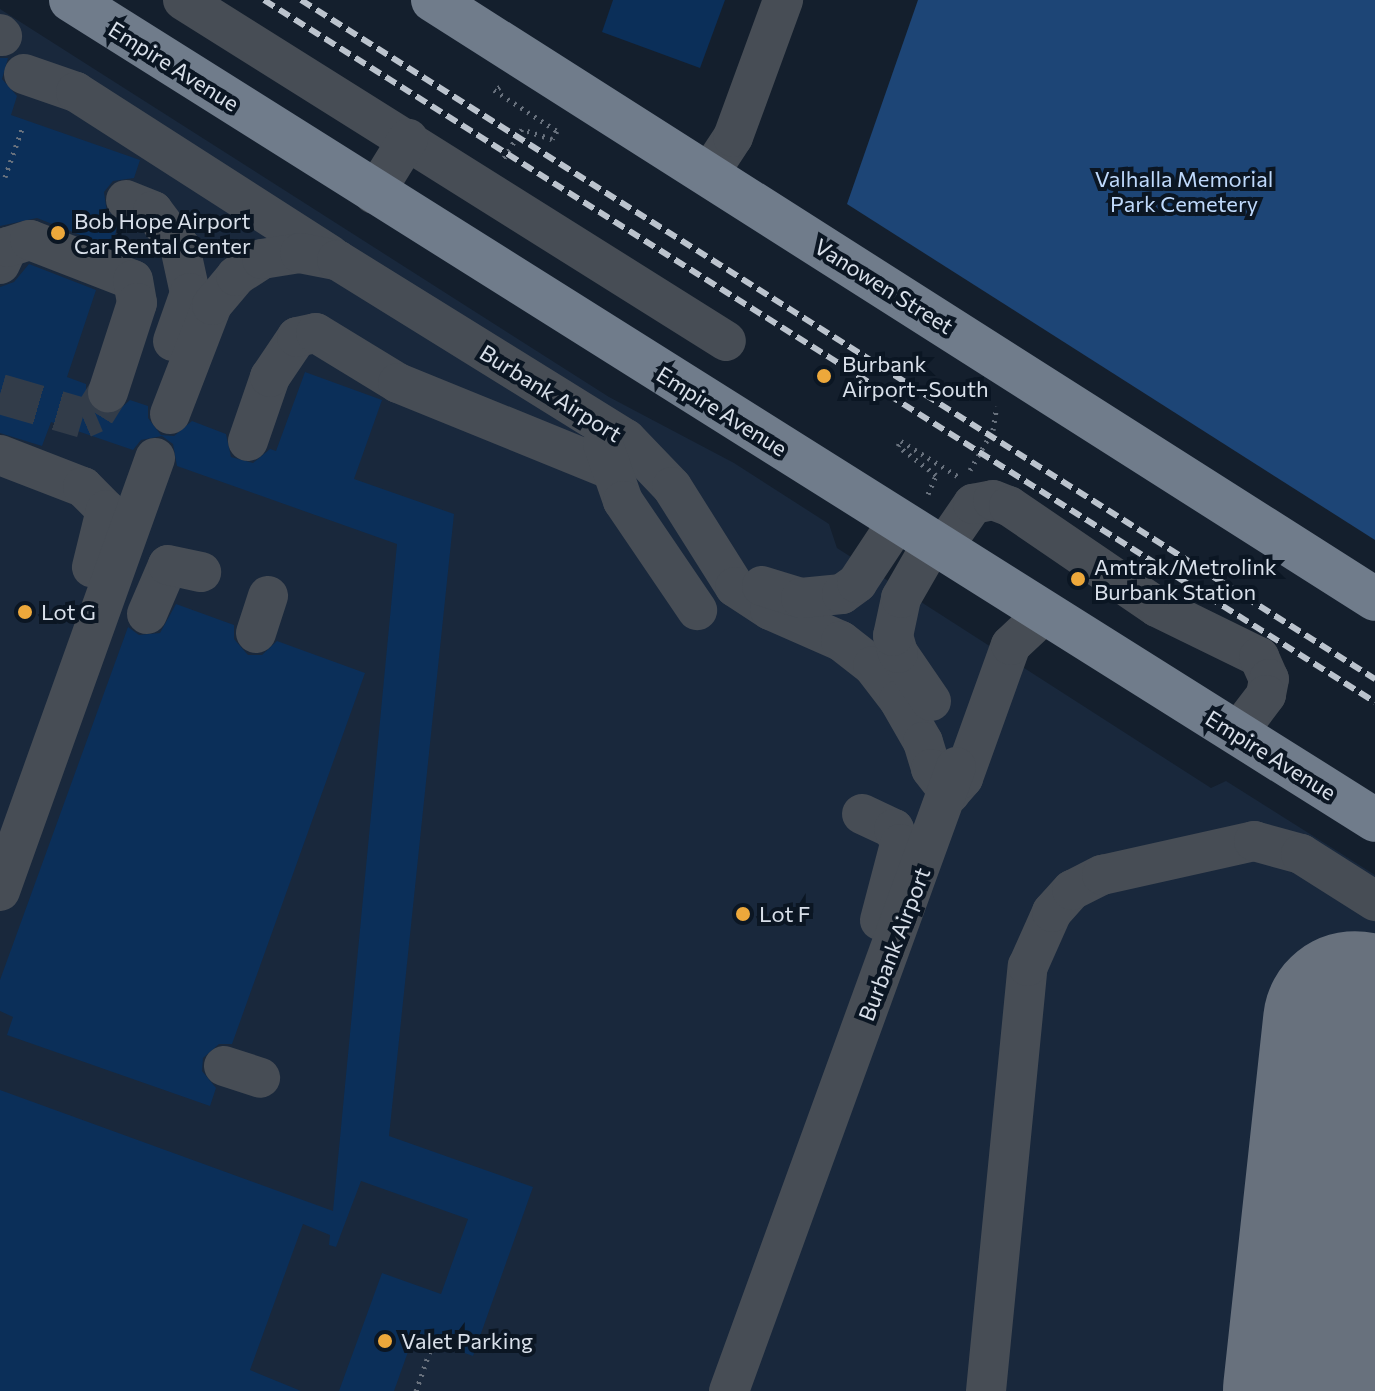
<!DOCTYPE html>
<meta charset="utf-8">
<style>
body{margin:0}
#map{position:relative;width:1375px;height:1391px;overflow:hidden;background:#141f2d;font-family:Commissioner,sans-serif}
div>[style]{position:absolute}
.built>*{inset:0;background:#19283c}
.green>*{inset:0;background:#1d4576}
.taxiway>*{height:74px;margin:-37px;padding:0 37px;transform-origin:37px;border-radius:37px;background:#68717d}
.runway>*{height:184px;margin:-92px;padding:0 92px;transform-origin:92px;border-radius:92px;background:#68717d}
.building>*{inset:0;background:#0b2f59}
.minor-tunnel>*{height:40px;margin-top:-20px;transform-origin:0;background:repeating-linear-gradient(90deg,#323c49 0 40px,transparent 0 60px)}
.path>*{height:5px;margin-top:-2.5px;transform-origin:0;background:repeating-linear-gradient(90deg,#68717d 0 2px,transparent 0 8px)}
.minor>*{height:40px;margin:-20px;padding:0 20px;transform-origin:20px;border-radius:20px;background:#474d55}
.major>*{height:44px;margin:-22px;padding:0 22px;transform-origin:22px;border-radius:22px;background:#707c8b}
.rail>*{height:6px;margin-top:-3px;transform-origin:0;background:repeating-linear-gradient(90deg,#bbc3cd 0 12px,transparent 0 18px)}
.dots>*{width:22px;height:22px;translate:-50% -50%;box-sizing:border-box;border:4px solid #0b1623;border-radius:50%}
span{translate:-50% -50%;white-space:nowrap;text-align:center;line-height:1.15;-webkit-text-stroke:8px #0b1623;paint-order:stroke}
.street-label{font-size:22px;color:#d9e0ea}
.park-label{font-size:22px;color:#bfd9fb}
.poi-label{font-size:22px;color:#d9e0ea}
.left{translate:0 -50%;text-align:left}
</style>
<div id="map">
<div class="built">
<div style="clip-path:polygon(0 9px,609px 397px,734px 463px,829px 524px,837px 548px,1211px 788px,1226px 781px,1375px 875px,1375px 1391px,0 1391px)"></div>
</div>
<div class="green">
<div style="clip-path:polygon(918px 0,1375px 0,1375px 540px,847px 204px)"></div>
</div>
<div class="taxiway">
<div style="left:1323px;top:1311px;width:70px;rotate:-57.2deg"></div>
<div style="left:1361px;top:1252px;width:18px;rotate:-38deg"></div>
</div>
<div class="runway">
<div style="left:1315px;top:1391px;width:370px;rotate:-83.8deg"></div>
</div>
<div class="building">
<div style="clip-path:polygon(613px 0,725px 0,700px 68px,602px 32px)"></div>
<div style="clip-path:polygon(0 58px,8px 58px,2px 79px,17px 96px,11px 115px,140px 160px,134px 178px,113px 181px,104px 192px,107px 213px,119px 222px,111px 247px,37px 218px,0 226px)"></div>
<div style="clip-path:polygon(29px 264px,96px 290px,67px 377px,86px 384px,86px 398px,100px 414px,114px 414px,130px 400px,148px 406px,148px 418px,161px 435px,174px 436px,192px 421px,226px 434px,231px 457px,253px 463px,270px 449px,276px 451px,305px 372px,382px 400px,354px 479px,454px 514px,389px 1136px,533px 1187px,473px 1356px,414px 1335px,394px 1391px,339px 1391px,382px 1273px,441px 1294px,468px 1219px,361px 1181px,336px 1247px,329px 1245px,330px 1235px,303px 1224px,250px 1370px,301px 1391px,0 1391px,0 1090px,333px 1211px,397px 544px,177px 466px,173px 444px,162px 436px,141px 440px,133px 450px,51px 422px,42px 446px,0 433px,0 287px,14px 282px)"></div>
<div style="clip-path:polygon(176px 604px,234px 625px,234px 639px,248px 655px,262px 655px,277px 641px,365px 673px,232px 1044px,219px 1044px,203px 1058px,202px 1071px,216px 1088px,210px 1106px,7px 1035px,13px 1017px,0 1011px,0 980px,128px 627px,139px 635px,160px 633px)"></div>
</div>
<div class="minor-tunnel">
<div style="left:0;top:394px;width:86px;rotate:16.1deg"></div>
<div style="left:83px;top:418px;width:13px;rotate:-23deg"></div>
<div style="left:95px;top:413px;width:25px;rotate:-58deg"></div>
</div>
<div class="path">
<div style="left:500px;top:87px;width:7px;rotate:153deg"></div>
<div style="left:494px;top:90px;width:75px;rotate:33.1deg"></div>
<div style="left:557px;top:131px;width:9px;rotate:122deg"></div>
<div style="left:552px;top:139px;width:32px;rotate:-162deg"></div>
<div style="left:522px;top:129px;width:39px;rotate:122deg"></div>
<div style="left:5px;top:177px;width:54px;rotate:-70.6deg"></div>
<div style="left:970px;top:470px;width:46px;rotate:-60.1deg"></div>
<div style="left:993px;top:430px;width:24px;rotate:-81deg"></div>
<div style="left:928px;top:494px;width:21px;rotate:-67deg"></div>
<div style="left:936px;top:475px;width:48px;rotate:-142.7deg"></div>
<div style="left:898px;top:446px;width:6px;rotate:-59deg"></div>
<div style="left:901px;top:441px;width:68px;rotate:31.8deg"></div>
<div style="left:416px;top:1391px;width:52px;rotate:-70.9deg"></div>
</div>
<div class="minor">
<div style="left:183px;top:0;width:641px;rotate:32.13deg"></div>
<div style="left:0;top:34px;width:3px;rotate:45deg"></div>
<div style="left:24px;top:74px;width:55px;rotate:19.1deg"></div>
<div style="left:76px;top:92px;width:302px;rotate:32.7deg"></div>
<div style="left:708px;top:175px;width:45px;rotate:-56.7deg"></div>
<div style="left:733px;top:137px;width:146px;rotate:-69.9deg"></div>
<div style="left:374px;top:194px;width:65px;rotate:-58.3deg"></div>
<div style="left:126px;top:200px;width:29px;rotate:22deg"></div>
<div style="left:153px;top:211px;width:45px;rotate:53.1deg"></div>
<div style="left:180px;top:247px;width:47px;rotate:77.7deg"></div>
<div style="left:190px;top:293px;width:51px;rotate:109.5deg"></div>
<div style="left:0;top:264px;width:19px;rotate:-65deg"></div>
<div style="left:8px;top:247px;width:23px;rotate:-18deg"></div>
<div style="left:30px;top:240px;width:110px;rotate:21.2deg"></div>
<div style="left:133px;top:280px;width:23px;rotate:80deg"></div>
<div style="left:137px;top:303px;width:94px;rotate:108deg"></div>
<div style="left:170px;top:414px;width:117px;rotate:-68.9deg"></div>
<div style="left:212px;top:305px;width:38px;rotate:-50deg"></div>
<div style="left:236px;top:276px;width:31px;rotate:-33deg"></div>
<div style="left:262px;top:259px;width:38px;rotate:-9deg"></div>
<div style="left:300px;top:253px;width:38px;rotate:11deg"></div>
<div style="left:337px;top:260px;width:340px;rotate:31.8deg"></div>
<div style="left:626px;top:439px;width:66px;rotate:46.2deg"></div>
<div style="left:672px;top:487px;width:118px;rotate:57.8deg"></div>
<div style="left:735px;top:587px;width:42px;rotate:33.3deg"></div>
<div style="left:770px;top:610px;width:77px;rotate:23.6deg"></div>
<div style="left:841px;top:641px;width:41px;rotate:38deg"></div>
<div style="left:873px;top:666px;width:43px;rotate:52.6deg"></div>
<div style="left:899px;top:700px;width:48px;rotate:60.3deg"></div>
<div style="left:923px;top:742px;width:28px;rotate:73deg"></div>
<div style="left:931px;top:769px;width:31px;rotate:52deg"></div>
<div style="left:248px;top:441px;width:68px;rotate:-71deg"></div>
<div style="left:270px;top:377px;width:48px;rotate:-56deg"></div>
<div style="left:297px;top:337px;width:19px;rotate:-12deg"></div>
<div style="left:316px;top:333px;width:96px;rotate:31.4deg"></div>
<div style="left:398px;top:383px;width:231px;rotate:22.1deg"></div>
<div style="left:603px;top:444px;width:60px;rotate:70.7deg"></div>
<div style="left:623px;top:501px;width:132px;rotate:55.8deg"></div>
<div style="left:0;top:455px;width:89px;rotate:21.1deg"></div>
<div style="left:83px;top:487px;width:33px;rotate:45deg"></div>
<div style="left:106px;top:510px;width:59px;rotate:103.8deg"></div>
<div style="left:942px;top:549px;width:55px;rotate:-55.4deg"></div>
<div style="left:973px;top:504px;width:20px;rotate:-11deg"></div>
<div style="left:993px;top:500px;width:17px;rotate:21deg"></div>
<div style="left:1009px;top:506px;width:179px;rotate:34.3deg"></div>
<div style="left:1157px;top:607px;width:114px;rotate:26.1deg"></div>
<div style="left:1259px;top:657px;width:24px;rotate:66deg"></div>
<div style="left:1269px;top:679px;width:16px;rotate:101deg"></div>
<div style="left:1266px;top:695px;width:48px;rotate:127.3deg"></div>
<div style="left:762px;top:586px;width:41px;rotate:17.1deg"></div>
<div style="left:801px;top:598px;width:41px;rotate:-5.6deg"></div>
<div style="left:842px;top:594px;width:19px;rotate:-36deg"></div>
<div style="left:857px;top:583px;width:74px;rotate:-56.5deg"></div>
<div style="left:147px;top:614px;width:53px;rotate:-66.8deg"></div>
<div style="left:168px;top:565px;width:34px;rotate:12deg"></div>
<div style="left:256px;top:633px;width:39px;rotate:-72deg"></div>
<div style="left:931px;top:701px;width:58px;rotate:-124.5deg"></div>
<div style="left:898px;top:653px;width:18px;rotate:-106deg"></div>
<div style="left:893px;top:636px;width:39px;rotate:-78deg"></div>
<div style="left:901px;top:598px;width:62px;rotate:-60.1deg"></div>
<div style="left:950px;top:793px;width:20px;rotate:-49deg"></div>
<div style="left:963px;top:778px;width:141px;rotate:-70.2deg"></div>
<div style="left:1011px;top:645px;width:45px;rotate:-43.2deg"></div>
<div style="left:862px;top:814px;width:35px;rotate:25deg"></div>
<div style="left:894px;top:829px;width:16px;rotate:68deg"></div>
<div style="left:900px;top:844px;width:79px;rotate:104.7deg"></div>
<div style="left:0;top:891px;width:460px;rotate:-70.3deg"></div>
<div style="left:224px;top:1066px;width:38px;rotate:18deg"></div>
<div style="left:729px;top:1391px;width:664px;rotate:-70.01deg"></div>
<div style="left:986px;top:1391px;width:427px;rotate:-84.4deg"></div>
<div style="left:1028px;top:966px;width:59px;rotate:-66deg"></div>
<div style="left:1052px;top:912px;width:30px;rotate:-48deg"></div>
<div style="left:1072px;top:890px;width:34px;rotate:-27deg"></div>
<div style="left:1102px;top:875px;width:156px;rotate:-12.6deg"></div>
<div style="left:1254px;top:841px;width:49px;rotate:15.5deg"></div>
<div style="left:1301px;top:854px;width:88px;rotate:32.4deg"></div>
</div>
<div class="major">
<div style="left:71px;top:0;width:1540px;rotate:32.16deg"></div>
<div style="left:433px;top:0;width:1116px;rotate:32.45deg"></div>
</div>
<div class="rail">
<div style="left:264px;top:0;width:1314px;rotate:32.29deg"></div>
<div style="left:301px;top:0;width:1271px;rotate:32.3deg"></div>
</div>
<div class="dots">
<div style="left:58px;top:233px;background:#eda83b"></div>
<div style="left:824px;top:376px;background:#eda83b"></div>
<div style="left:1078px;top:579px;background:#eda83b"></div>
<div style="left:25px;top:612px;background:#eda83b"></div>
<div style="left:743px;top:914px;background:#eda83b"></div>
<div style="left:385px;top:1341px;background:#eda83b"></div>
</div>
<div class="street-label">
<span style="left:174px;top:66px;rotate:32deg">Empire Avenue</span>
<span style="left:884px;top:286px;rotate:32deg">Vanowen Street</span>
<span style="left:551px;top:393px;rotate:32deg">Burbank Airport</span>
<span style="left:722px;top:411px;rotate:32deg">Empire Avenue</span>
<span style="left:1271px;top:755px;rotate:32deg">Empire Avenue</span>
<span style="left:894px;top:944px;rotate:-69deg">Burbank Airport</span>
</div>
<div class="park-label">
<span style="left:1184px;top:191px">Valhalla Memorial<br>Park Cemetery</span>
</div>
<div class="poi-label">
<span class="left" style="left:74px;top:233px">Bob Hope Airport<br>Car Rental Center</span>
<span class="left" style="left:842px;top:376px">Burbank<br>Airport–South</span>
<span class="left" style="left:1094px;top:579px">Amtrak/Metrolink<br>Burbank Station</span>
<span class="left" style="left:41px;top:612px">Lot G</span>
<span class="left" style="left:759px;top:914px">Lot F</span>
<span class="left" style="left:401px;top:1341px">Valet Parking</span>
</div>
</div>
